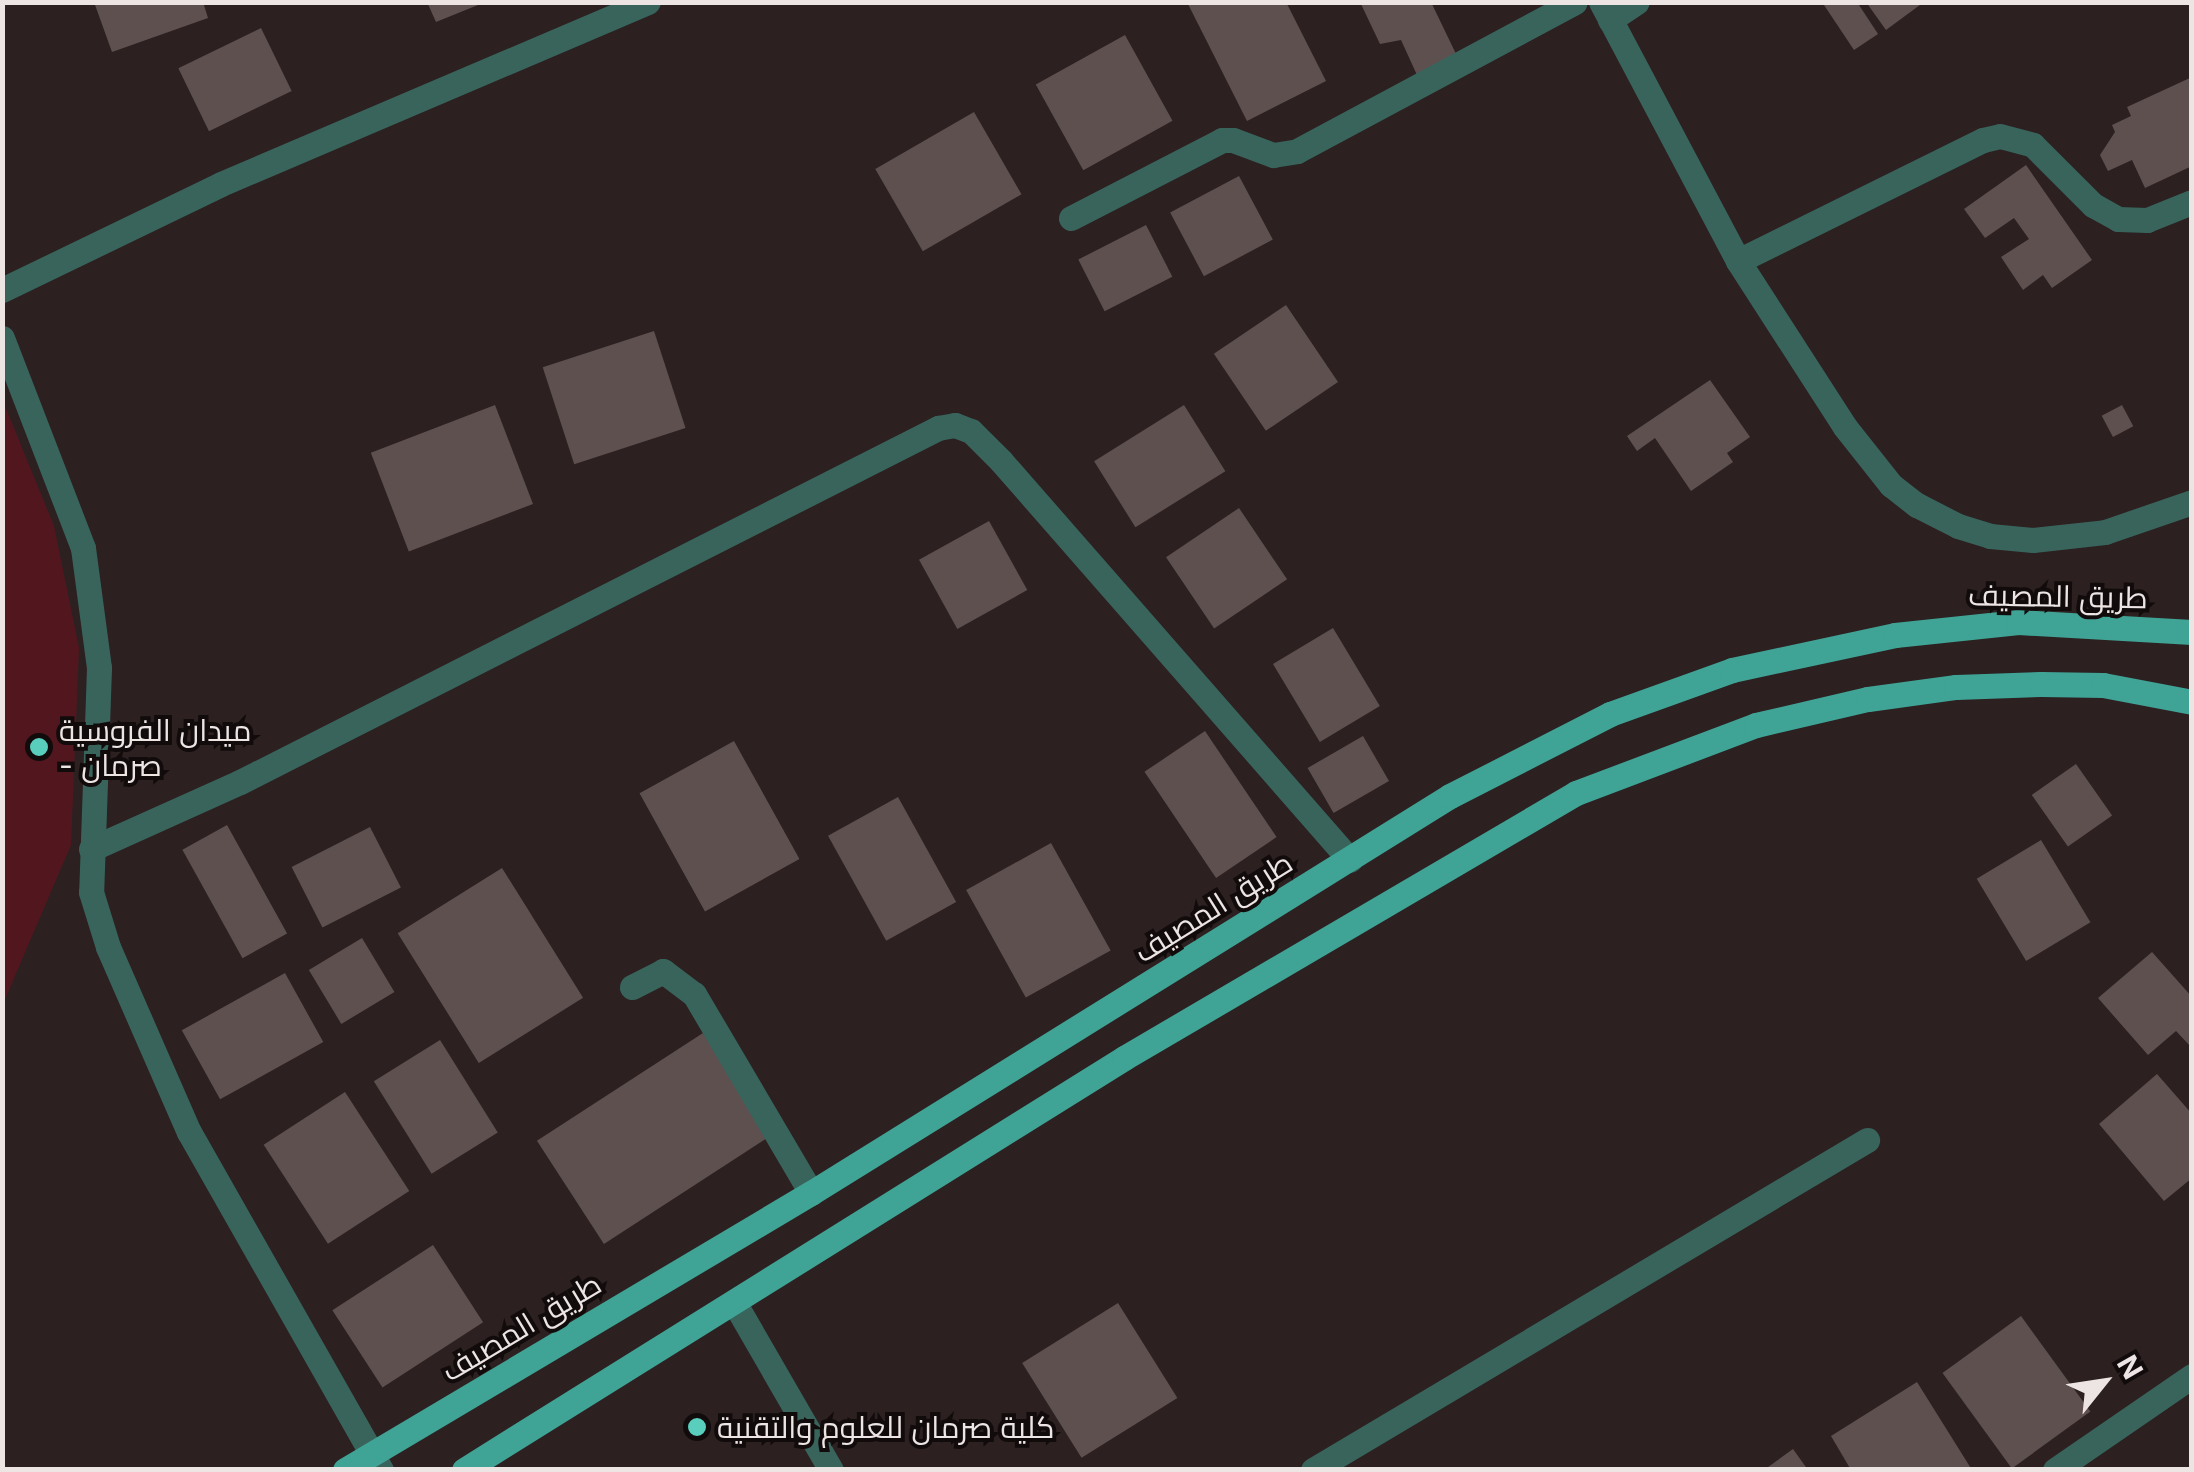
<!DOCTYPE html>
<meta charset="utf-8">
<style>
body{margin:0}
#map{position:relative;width:2194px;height:1472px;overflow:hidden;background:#2c2020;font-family:Inter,Cairo,sans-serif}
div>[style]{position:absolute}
.green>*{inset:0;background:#52171e}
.building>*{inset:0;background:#5f5050;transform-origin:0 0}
.minor>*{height:25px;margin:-12.5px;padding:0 12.5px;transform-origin:12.5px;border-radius:12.5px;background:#38645c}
.primary>*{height:25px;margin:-12.5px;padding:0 12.5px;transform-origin:12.5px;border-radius:12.5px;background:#3fa395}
.dots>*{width:28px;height:28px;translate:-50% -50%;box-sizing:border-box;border:5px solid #110b0b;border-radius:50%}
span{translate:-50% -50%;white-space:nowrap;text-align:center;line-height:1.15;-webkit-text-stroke:8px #110b0b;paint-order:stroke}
.street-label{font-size:30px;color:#ede4e4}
.poi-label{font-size:30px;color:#ede4e4}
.left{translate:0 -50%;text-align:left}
.frame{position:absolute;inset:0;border:5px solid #ede4e4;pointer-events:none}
.north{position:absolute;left:2054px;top:1332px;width:100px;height:100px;-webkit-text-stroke:8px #110b0b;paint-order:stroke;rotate:60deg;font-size:28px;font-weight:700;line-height:40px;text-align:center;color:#ede4e4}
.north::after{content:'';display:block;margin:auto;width:35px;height:45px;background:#ede4e4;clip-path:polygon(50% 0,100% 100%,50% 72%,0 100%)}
</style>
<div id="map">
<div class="green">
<div style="clip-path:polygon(3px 401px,54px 526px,79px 648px,71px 845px,3px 1004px)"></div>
</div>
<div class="building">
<div style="clip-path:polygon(94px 2px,203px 2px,208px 18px,112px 52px)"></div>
<div style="clip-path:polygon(427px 2px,483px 2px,483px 3px,436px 22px)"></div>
<div style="clip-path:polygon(1187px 2px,1286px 2px,1326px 81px,1247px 121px)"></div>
<div style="clip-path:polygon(1360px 2px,1431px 2px,1457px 56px,1417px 75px,1401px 40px,1380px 44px)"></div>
<div style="clip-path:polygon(1822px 2px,1857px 2px,1878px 34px,1854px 50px)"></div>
<div style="clip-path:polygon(1866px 2px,1924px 2px,1886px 30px)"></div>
<div style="left:261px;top:28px;width:70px;height:92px;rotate:64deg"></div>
<div style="left:1125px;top:35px;width:98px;height:102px;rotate:61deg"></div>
<div style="clip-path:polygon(2192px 77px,2192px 166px,2145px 188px,2132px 160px,2108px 171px,2100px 155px,2115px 132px,2112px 125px,2131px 116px,2127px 107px)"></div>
<div style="left:974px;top:112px;width:95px;height:114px;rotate:60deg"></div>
<div style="clip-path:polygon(2026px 165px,2092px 260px,2052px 288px,2043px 275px,2023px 290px,2001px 257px,2029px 239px,2014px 218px,1985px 238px,1964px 209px)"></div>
<div style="left:1239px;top:176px;width:72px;height:78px;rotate:62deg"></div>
<div style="left:1146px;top:225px;width:58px;height:76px;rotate:63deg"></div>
<div style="left:1286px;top:305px;width:93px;height:87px;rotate:56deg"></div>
<div style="left:654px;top:331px;width:102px;height:117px;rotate:72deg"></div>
<div style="clip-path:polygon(1710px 380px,1750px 437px,1727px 453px,1733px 462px,1691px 491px,1655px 438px,1637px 451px,1627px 436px)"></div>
<div style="left:495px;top:405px;width:106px;height:133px;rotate:69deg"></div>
<div style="left:1184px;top:405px;width:78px;height:106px;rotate:58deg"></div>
<div style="left:2122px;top:405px;width:24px;height:23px;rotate:62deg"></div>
<div style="left:1239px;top:508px;width:86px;height:88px;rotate:56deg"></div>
<div style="left:989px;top:521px;width:79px;height:80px;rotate:61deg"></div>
<div style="left:1333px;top:628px;width:91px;height:70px;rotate:59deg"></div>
<div style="left:1205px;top:731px;width:128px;height:73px;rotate:56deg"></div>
<div style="left:1363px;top:736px;width:52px;height:64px;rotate:60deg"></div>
<div style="left:734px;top:741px;width:135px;height:108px;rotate:61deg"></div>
<div style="left:2076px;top:764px;width:63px;height:54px;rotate:55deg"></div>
<div style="left:898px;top:797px;width:120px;height:80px;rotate:61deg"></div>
<div style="left:227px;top:825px;width:124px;height:51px;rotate:61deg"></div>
<div style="left:370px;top:827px;width:68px;height:88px;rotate:63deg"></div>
<div style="left:2041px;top:840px;width:96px;height:75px;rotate:59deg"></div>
<div style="left:1051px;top:843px;width:123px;height:97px;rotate:61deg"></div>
<div style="left:502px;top:868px;width:153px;height:123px;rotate:58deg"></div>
<div style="left:362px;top:938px;width:63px;height:62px;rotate:59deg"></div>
<div style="clip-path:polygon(2152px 952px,2192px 997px,2192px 1048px,2176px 1031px,2148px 1055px,2098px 998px)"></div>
<div style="left:285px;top:973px;width:79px;height:118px;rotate:61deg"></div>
<div style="left:703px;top:1033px;width:123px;height:198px;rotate:57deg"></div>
<div style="left:440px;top:1040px;width:109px;height:78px;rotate:58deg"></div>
<div style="clip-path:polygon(2157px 1074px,2192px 1114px,2192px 1178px,2164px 1201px,2099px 1124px)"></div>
<div style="left:345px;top:1092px;width:118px;height:97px;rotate:57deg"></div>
<div style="left:433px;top:1245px;width:92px;height:120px;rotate:57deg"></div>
<div style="left:1118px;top:1303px;width:112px;height:113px;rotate:58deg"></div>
<div style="left:2021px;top:1316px;width:118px;height:97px;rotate:54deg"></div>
<div style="clip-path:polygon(1917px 1382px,1972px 1470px,1851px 1470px,1831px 1436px)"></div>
<div style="clip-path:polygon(1793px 1449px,1808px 1470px,1764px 1470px)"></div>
</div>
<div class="minor">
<div style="left:1601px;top:2px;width:293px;rotate:62.1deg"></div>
<div style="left:1738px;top:261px;width:197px;rotate:57.2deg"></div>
<div style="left:1845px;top:427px;width:74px;rotate:51.6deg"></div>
<div style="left:1891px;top:485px;width:33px;rotate:38deg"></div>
<div style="left:1917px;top:505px;width:46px;rotate:27.1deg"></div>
<div style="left:1958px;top:526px;width:34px;rotate:17deg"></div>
<div style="left:1990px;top:536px;width:43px;rotate:5.3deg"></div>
<div style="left:2033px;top:540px;width:72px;rotate:-6.3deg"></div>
<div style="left:2105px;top:532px;width:92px;rotate:-19deg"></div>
<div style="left:1610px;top:20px;width:32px;rotate:-34deg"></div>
<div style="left:1071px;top:218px;width:170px;rotate:-27.3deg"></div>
<div style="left:1222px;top:140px;width:11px"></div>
<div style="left:1233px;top:140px;width:43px;rotate:20.6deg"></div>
<div style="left:1273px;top:155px;width:24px;rotate:-9deg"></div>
<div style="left:1297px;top:151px;width:315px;rotate:-28.2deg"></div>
<div style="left:1738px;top:261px;width:273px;rotate:-26.3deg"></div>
<div style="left:1983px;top:140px;width:17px;rotate:-13deg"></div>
<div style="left:2000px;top:136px;width:34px;rotate:15deg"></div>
<div style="left:2033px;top:145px;width:85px;rotate:45deg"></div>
<div style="left:2093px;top:205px;width:29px;rotate:29deg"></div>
<div style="left:2118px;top:219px;width:29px;rotate:2deg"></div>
<div style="left:2147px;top:220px;width:48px;rotate:-21.8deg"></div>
<div style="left:2px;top:290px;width:243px;rotate:-25.8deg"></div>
<div style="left:221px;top:184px;width:464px;rotate:-23.1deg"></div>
<div style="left:2px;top:338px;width:225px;rotate:68.9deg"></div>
<div style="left:83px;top:548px;width:121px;rotate:82.4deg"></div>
<div style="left:99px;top:668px;width:224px;rotate:92deg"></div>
<div style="left:91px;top:892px;width:58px;rotate:72.8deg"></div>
<div style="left:108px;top:947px;width:202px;rotate:66.4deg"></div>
<div style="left:189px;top:1132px;width:389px;rotate:60.4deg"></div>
<div style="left:91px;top:849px;width:163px;rotate:-24.2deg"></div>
<div style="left:240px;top:782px;width:783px;rotate:-26.89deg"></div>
<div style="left:938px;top:428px;width:17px;rotate:-10deg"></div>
<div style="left:955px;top:425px;width:17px;rotate:21deg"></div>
<div style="left:971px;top:431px;width:42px;rotate:45deg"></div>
<div style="left:1001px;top:461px;width:530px;rotate:48.82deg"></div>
<div style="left:632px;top:987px;width:35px;rotate:-27deg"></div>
<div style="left:663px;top:971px;width:39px;rotate:37deg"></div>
<div style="left:694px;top:994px;width:231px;rotate:59.5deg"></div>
<div style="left:734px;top:1302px;width:194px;rotate:60deg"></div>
<div style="left:1313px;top:1470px;width:645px;rotate:-30.78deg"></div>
<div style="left:2055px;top:1470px;width:166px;rotate:-34.5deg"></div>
</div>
<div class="primary">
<div style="left:345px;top:1470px;width:542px;rotate:-30.73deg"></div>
<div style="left:811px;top:1193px;width:752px;rotate:-31.85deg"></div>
<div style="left:1450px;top:796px;width:180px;rotate:-27.1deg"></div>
<div style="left:1610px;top:714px;width:130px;rotate:-19.8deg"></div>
<div style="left:1732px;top:670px;width:167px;rotate:-12.1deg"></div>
<div style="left:1895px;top:635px;width:124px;rotate:-6deg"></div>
<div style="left:2018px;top:622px;width:174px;rotate:3.3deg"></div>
<div style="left:464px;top:1470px;width:778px;rotate:-31.97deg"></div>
<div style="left:1124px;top:1058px;width:524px;rotate:-30.38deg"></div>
<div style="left:1576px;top:793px;width:192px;rotate:-20.7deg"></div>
<div style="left:1756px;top:725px;width:115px;rotate:-13.1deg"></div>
<div style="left:1868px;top:699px;width:89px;rotate:-7.8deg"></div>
<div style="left:1956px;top:687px;width:85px;rotate:-2deg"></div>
<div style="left:2041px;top:684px;width:62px;rotate:0.9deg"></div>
<div style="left:2103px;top:685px;width:91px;rotate:10.8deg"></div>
</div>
<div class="dots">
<div style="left:39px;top:747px;background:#5acebd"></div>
<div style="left:697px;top:1427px;background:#5acebd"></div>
</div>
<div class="street-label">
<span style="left:2058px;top:596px;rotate:1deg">طريق المصيف</span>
<span style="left:1213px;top:907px;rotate:-32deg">طريق المصيف</span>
<span style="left:521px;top:1327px;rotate:-31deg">طريق المصيف</span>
</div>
<div class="poi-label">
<span class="left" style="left:59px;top:747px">ميدان الفروسية<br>- صرمان</span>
<span class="left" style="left:717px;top:1427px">كلية صرمان للعلوم والتقنية</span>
</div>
<div class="frame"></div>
<div class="north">N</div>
</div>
